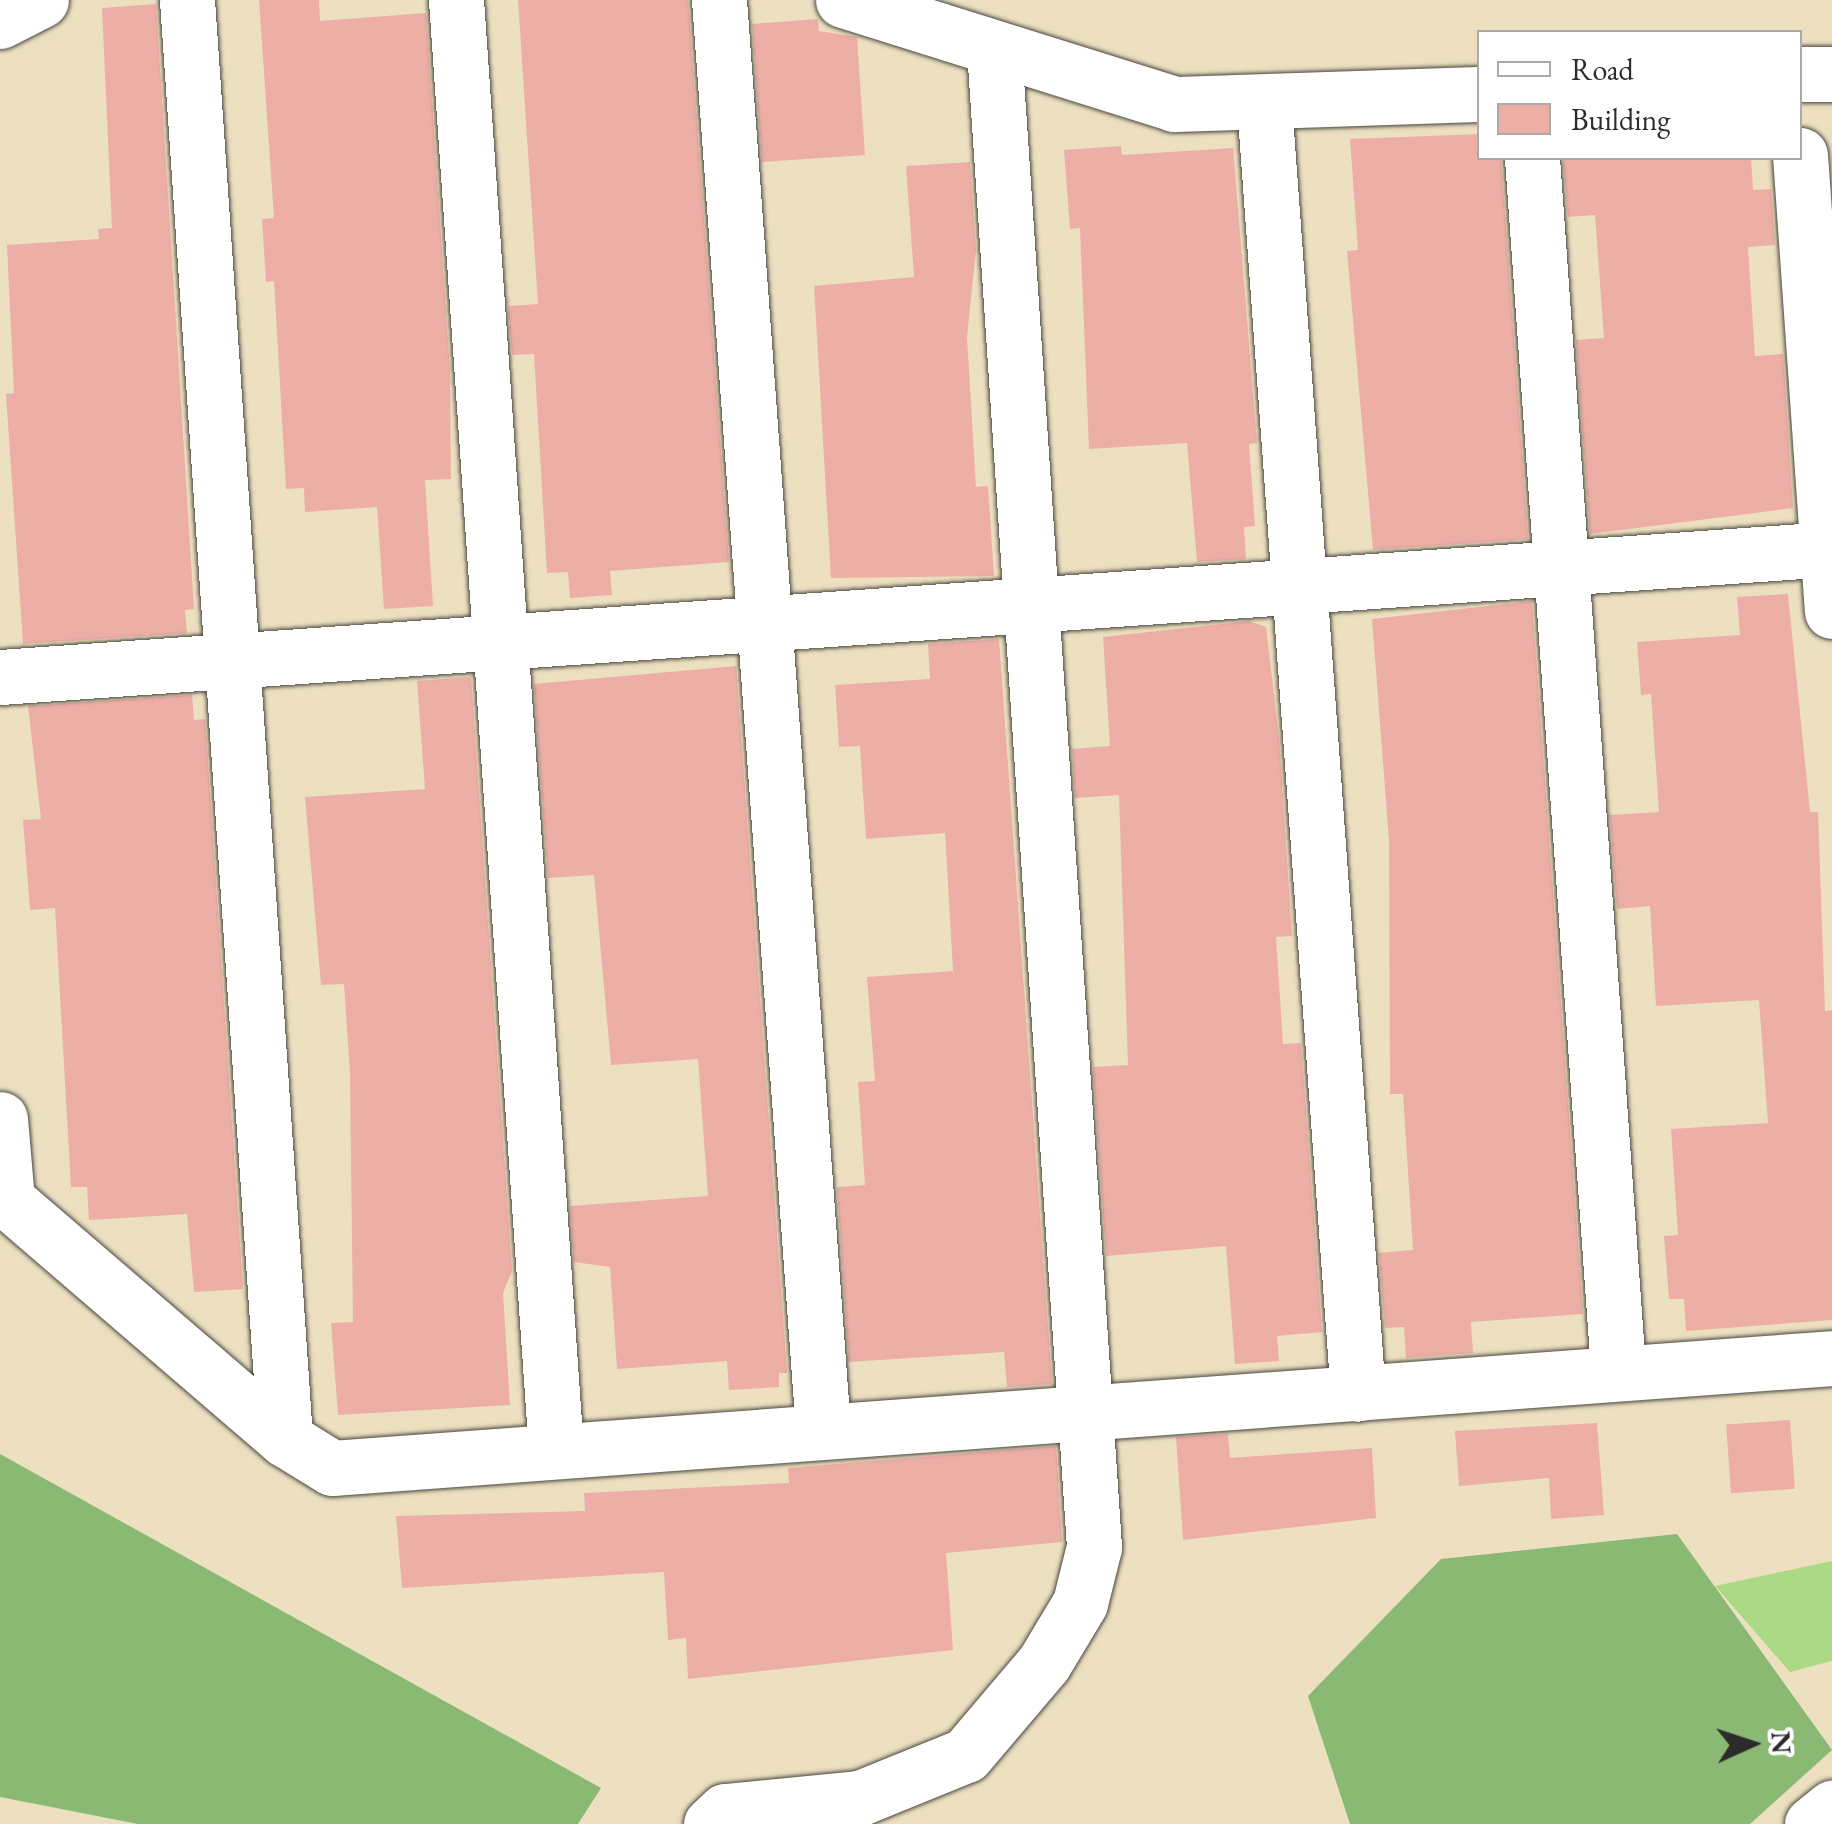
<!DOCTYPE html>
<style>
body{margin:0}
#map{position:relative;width:1832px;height:1824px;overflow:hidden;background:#ede0c0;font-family:"EB Garamond",serif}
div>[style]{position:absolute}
.green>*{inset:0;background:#acd985}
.forest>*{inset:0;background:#89b972}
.building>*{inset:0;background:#edafa5;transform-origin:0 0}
.roads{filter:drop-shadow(0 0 2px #484641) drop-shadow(0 0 2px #484641)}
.street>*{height:55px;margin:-27.5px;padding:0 27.5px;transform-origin:27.5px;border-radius:27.5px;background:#fff}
span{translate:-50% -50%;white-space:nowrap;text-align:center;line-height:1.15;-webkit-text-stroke:8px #fff;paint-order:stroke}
.legend{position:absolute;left:1477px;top:30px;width:325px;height:130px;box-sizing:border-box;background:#fff;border:2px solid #aaa;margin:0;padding:12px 18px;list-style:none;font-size:30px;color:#2b2b2b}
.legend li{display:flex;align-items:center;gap:20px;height:50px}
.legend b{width:50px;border:2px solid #aaa}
.north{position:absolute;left:1702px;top:1694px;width:100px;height:100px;-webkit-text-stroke:8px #fff;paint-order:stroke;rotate:87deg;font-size:28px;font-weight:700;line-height:40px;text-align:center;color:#2b2b2b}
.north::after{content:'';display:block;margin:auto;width:35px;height:45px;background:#2b2b2b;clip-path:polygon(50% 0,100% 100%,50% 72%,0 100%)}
</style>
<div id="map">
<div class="green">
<div style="clip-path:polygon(1832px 1561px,1832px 1661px,1790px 1672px,1715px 1586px)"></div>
</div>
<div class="forest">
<div style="clip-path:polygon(0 1454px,601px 1788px,578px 1824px,138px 1824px,0 1797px)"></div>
<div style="clip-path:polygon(1677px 1534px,1832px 1750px,1750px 1824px,1350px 1824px,1308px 1696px,1441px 1559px)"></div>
</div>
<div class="building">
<div style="clip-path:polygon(259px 0,319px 0,320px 21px,426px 13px,450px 372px,451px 479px,425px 480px,433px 606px,384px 609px,377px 507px,305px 512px,304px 488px,286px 489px,274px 281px,266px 282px,262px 219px,274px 218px)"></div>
<div style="clip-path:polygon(518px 0,688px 0,729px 562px,610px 571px,612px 595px,570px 598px,568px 572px,547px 573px,534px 354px,512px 355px,508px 306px,538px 304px)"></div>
<div style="clip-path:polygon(156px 4px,194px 609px,185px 610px,187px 633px,23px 644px,6px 394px,14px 393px,7px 245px,99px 239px,98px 229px,112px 228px,102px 8px)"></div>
<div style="clip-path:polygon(818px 19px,819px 31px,857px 37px,865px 155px,762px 162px,752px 24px)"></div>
<div style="clip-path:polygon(1480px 134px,1480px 158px,1501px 158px,1528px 539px,1373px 550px,1347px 251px,1358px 250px,1350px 139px)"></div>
<div style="clip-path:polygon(1121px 146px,1122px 155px,1233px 148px,1257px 443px,1249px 444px,1255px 526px,1244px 527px,1246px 559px,1197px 562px,1187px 443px,1089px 449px,1080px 228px,1070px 229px,1064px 150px)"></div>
<div style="clip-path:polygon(1563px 158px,1751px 158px,1753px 190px,1771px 189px,1775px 245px,1748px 247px,1755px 356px,1783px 354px,1793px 508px,1590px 534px,1576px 340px,1604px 338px,1595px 215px,1568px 217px)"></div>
<div style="clip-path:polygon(970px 162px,976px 250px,967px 337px,976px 487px,988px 486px,994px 576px,831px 578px,814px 286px,914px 277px,906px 166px)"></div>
<div style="clip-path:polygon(1788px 594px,1810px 812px,1818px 812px,1825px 1011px,1832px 1010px,1832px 1320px,1686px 1331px,1684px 1299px,1669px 1299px,1664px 1236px,1678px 1235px,1671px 1129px,1768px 1123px,1759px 1000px,1656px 1006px,1650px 906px,1617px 909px,1610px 815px,1659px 812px,1651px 694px,1641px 695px,1637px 642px,1740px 635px,1737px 597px)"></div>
<div style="clip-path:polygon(1532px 601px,1583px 1314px,1471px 1322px,1473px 1353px,1406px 1358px,1404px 1327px,1385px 1328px,1379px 1253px,1413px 1250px,1403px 1094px,1390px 1094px,1389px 841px,1372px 619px)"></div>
<div style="clip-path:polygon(1249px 621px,1266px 627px,1279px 738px,1292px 936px,1276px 937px,1283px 1044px,1301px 1043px,1322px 1332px,1277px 1336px,1279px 1361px,1235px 1364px,1226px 1246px,1106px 1256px,1093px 1067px,1128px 1065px,1119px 795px,1075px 798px,1072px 749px,1110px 746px,1103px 637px)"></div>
<div style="clip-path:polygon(999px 639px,1052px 1384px,1007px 1387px,1004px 1352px,849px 1362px,837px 1187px,865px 1185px,858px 1082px,875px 1081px,867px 977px,953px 971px,945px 833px,866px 839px,860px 746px,839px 747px,835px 685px,930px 679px,928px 644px)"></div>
<div style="clip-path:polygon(736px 666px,787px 1373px,779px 1373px,779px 1387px,729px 1390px,727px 1361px,617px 1369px,610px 1267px,574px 1262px,570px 1206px,708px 1196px,698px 1059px,611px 1065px,594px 875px,548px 878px,534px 684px)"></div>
<div style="clip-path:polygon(471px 677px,512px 1271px,503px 1293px,510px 1405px,338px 1415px,331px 1323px,353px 1322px,350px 1073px,344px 984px,321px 985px,305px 797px,425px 789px,417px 681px)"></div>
<div style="clip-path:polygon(192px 695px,194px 720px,205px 719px,243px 1289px,194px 1292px,187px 1214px,89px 1220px,87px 1187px,71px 1187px,55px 908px,30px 910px,23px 820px,41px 819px,28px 706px)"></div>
<div style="left:1790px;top:1420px;width:69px;height:64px;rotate:86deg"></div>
<div style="clip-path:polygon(1597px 1423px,1604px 1515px,1551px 1519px,1549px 1478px,1459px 1486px,1455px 1431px)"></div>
<div style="clip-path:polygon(1228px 1434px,1230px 1458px,1372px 1448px,1376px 1518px,1183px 1540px,1176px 1437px)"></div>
<div style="clip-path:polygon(1056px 1446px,1062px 1542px,946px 1553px,953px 1650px,688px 1679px,686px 1638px,668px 1640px,664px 1572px,402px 1588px,396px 1516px,585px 1511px,584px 1493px,789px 1483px,788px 1468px)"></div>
</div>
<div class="roads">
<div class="street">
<div style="left:187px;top:0;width:1442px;rotate:86.1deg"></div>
<div style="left:456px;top:0;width:1454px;rotate:86.06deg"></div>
<div style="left:719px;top:0;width:1435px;rotate:85.84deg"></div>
<div style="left:843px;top:0;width:347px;rotate:17.4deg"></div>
<div style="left:1174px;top:104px;width:306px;rotate:-1.9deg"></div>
<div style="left:0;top:21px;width:46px;rotate:-27.1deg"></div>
<div style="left:1800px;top:74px;width:32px"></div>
<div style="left:1264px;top:103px;width:1294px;rotate:85.84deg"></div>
<div style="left:1800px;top:155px;width:457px;rotate:86deg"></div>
<div style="left:1532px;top:158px;width:1215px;rotate:85.94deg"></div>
<div style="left:0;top:677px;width:1836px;rotate:-4deg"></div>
<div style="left:0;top:1119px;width:81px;rotate:85.1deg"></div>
<div style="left:0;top:1194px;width:376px;rotate:40.7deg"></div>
<div style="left:285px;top:1439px;width:55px;rotate:31.7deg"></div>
<div style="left:332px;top:1468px;width:1504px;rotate:-4.19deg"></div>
<div style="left:711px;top:1824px;width:19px;rotate:-43deg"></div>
<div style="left:725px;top:1811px;width:136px;rotate:-5.5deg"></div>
<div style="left:860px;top:1798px;width:114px;rotate:-22.1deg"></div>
<div style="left:966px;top:1755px;width:121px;rotate:-49.7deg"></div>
<div style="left:1044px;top:1663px;width:70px;rotate:-59deg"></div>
<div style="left:1080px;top:1603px;width:58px;rotate:-76deg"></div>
<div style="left:1094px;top:1547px;width:1501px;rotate:-93.82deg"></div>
<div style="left:1812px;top:1824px;width:26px;rotate:-39deg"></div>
</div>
</div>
<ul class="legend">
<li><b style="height:12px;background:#fff"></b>Road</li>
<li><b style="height:28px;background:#edafa5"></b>Building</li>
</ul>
<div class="north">N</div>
</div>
